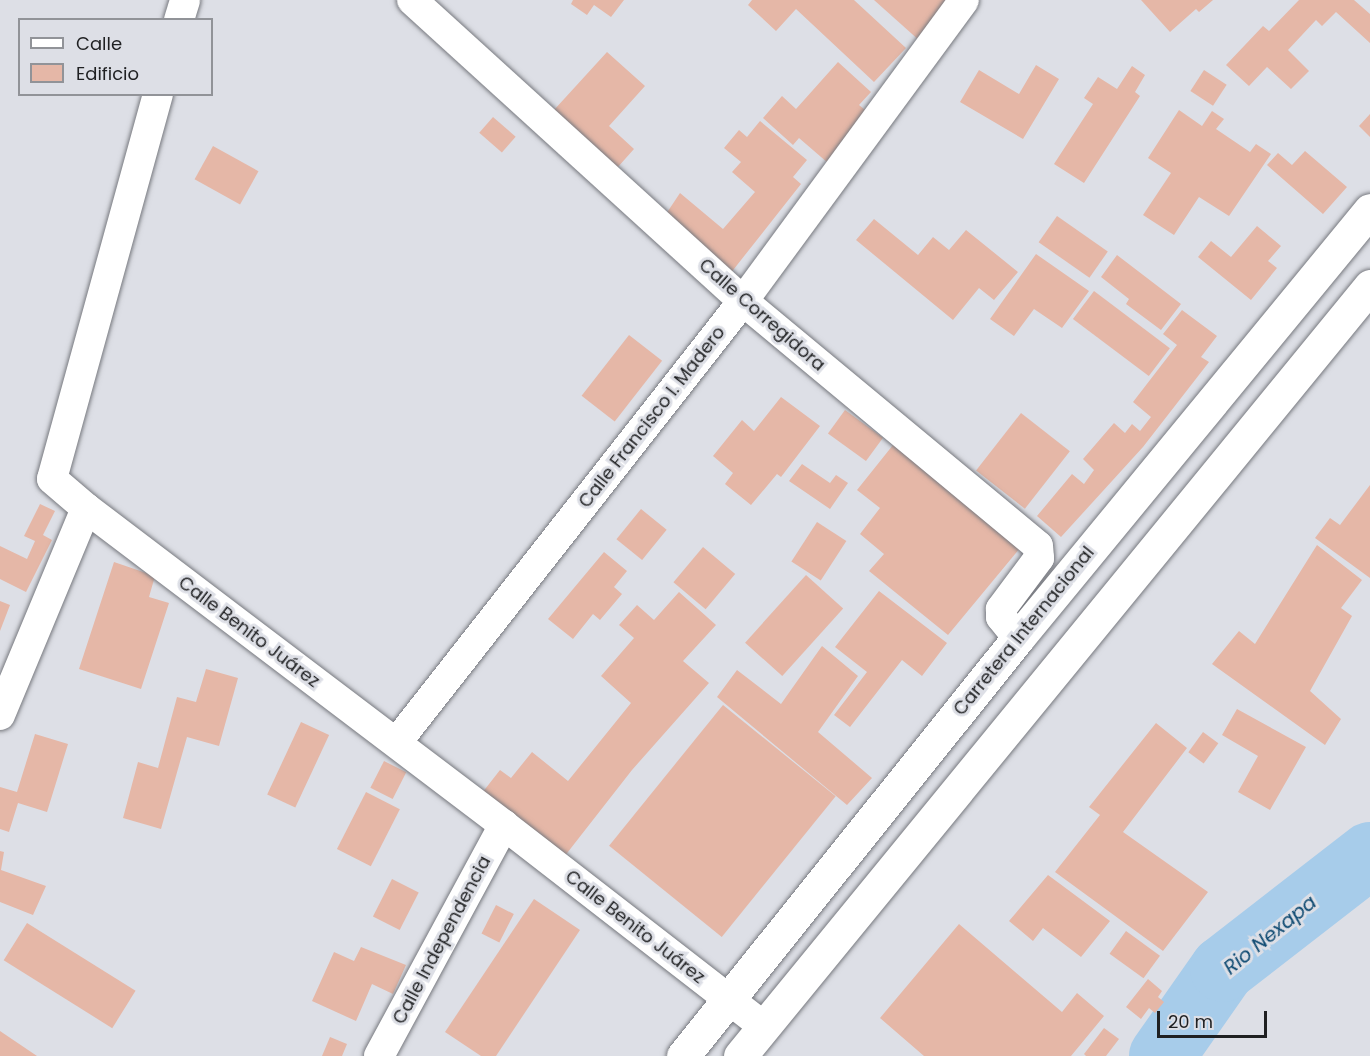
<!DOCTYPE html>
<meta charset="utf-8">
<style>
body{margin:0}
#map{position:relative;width:1370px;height:1056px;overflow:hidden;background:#dddfe6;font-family:Poppins,sans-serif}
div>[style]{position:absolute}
.river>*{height:66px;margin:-33px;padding:0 33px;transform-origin:33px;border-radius:33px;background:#a7ccea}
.building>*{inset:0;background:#e5b7a7;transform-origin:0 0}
.roads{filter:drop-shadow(0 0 2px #77797f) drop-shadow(0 0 2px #77797f)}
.minor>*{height:30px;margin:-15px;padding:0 15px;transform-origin:15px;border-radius:15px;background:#fff}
.primary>*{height:33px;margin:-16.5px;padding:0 16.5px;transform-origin:16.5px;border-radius:16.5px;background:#fff}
span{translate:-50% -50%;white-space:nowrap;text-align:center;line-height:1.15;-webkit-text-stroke:6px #dddfe6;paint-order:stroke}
.street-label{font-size:18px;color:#1f2022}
.water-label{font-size:20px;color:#0d4971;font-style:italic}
.legend{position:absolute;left:18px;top:18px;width:195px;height:78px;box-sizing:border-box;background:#dddfe6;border:2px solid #919398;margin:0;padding:8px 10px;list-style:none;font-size:18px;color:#1f2022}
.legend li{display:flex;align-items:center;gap:12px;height:30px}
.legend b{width:30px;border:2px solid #919398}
.scale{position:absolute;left:1157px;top:1011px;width:110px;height:27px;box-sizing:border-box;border:3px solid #1f2022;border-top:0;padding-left:8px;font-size:18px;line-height:21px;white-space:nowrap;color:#1f2022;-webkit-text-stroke:4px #dddfe6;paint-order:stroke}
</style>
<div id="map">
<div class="river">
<div style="left:1162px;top:1056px;width:106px;rotate:-55deg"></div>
<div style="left:1223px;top:969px;width:186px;rotate:-37.8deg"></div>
</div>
<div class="building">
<div style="clip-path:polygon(573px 0,624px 0,611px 17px,594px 5px,587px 15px,571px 4px)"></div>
<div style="clip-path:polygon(752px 0,854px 0,906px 48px,874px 82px,796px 9px,776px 31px,748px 5px)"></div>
<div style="clip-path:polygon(874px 0,948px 0,921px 42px)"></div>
<div style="clip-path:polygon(1141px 0,1213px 0,1199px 12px,1196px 9px,1170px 32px)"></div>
<div style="clip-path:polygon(1299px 0,1354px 0,1370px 14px,1370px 43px,1336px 12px,1322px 26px,1316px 20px,1288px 50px,1309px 71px,1291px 89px,1267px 67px,1249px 86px,1226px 65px,1263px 26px,1269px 31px)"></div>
<div style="clip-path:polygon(607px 52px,645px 86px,609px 126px,634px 149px,617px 168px,554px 110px)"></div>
<div style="clip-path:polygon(838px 62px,871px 92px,859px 105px,871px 115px,828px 163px,799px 138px,793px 145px,763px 118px,782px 96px,796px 109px)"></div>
<div style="clip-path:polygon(1036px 65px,1059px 79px,1023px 139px,960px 102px,979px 70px,1019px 94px)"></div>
<div style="clip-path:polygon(1132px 66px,1145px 75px,1135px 92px,1140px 96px,1084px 183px,1054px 164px,1093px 104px,1084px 98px,1098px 77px,1117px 89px)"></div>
<div style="left:1204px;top:70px;width:27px;height:25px;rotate:33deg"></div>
<div style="clip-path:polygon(1179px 110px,1202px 126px,1212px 111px,1224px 119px,1216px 129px,1250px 152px,1256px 144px,1271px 154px,1229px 216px,1199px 197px,1174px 235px,1143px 215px,1171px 173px,1148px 158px)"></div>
<div style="clip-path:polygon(1370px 114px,1370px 137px,1359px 126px)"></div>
<div style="left:493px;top:117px;width:30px;height:21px;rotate:41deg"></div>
<div style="clip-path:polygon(760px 121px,807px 160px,793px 177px,801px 184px,730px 274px,666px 214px,680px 193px,723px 229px,755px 192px,732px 172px,741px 162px,724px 148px,739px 130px,747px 137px)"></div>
<div style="left:213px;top:146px;width:52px;height:38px;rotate:29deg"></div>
<div style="clip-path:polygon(1305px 151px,1347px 187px,1323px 214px,1267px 165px,1278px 153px,1292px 165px)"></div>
<div style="left:1057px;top:216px;width:62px;height:32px;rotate:35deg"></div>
<div style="clip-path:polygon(874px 219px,918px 255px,933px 237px,949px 250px,966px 230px,1018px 272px,994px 300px,979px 288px,953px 320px,856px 240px)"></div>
<div style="clip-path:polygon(1257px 226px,1281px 246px,1268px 261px,1277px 268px,1251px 300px,1198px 257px,1211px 241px,1231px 257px)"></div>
<div style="clip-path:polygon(1036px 254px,1089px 291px,1062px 328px,1034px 309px,1014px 336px,990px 319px)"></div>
<div style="clip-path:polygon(1117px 255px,1181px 304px,1161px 330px,1126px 304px,1129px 299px,1101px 277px)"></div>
<div style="left:1094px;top:291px;width:95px;height:35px;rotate:37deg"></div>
<div style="clip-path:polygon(1182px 310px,1217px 336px,1201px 357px,1209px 362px,1143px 447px,1061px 537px,1037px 516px,1072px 474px,1084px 484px,1094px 470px,1083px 459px,1114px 423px,1125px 433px,1132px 424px,1140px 431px,1151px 417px,1133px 402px,1177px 345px,1163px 334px)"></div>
<div style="left:629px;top:335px;width:42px;height:77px;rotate:38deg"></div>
<div style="clip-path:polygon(781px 397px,820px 426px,781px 477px,777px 474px,751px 505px,725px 484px,733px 473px,713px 456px,742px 420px,754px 431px)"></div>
<div style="left:845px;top:410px;width:47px;height:29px;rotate:36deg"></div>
<div style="left:1021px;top:413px;width:62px;height:73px;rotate:38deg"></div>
<div style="clip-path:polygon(893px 445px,1020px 548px,948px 635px,869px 571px,884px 554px,860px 534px,880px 508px,857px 490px)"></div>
<div style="clip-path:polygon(802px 464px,830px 483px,836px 475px,848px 483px,830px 509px,789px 481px)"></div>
<div style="clip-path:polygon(1370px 485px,1370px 578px,1315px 538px,1330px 518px,1340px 525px)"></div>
<div style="clip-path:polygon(40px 504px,55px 511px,43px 535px,52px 540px,26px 592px,0 579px,0 546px,27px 559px,35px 541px,24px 536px)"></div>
<div style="left:641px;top:509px;width:33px;height:39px;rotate:39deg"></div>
<div style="left:817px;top:522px;width:35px;height:47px;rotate:33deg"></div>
<div style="clip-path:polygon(1317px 545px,1362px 580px,1341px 608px,1352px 616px,1310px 691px,1341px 719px,1325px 745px,1212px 664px,1239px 631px,1255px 644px)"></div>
<div style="left:703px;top:547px;width:42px;height:46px;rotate:40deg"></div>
<div style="clip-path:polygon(604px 552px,627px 571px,614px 587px,622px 594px,600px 620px,593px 614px,573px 639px,548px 619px)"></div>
<div style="clip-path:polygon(114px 562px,155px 576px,149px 597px,169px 603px,141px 689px,79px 669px)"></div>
<div style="left:806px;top:575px;width:50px;height:91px;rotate:42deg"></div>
<div style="clip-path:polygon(879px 591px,947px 643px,922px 676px,902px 660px,850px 727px,834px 715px,867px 672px,835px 647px)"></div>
<div style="clip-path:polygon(679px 592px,716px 625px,683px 661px,709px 683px,632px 770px,564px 857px,482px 793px,500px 770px,511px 778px,532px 752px,568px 781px,631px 703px,601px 676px,634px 638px,619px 625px,637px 605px,654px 620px)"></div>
<div style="clip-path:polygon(0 601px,10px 605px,0 631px)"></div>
<div style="clip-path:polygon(822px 646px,858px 676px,818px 732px,872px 778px,847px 805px,717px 697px,737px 670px,781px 704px)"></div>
<div style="clip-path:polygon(206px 669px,238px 678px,219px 746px,187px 737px,161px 829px,123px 818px,138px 762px,158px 768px,177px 697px,196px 702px)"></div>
<div style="left:723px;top:705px;width:145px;height:181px;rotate:39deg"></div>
<div style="clip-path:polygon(1237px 709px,1306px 747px,1270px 810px,1238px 792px,1258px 756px,1222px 735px)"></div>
<div style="left:301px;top:722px;width:31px;height:80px;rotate:25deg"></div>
<div style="clip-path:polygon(1156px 723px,1187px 748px,1123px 832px,1208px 892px,1163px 951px,1055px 872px,1100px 815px,1089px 807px)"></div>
<div style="left:1203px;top:732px;width:19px;height:25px;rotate:36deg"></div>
<div style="clip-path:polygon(35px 734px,68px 744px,47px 812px,18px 803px,9px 832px,0 829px,0 787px,17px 792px)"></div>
<div style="left:384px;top:761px;width:25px;height:30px;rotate:27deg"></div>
<div style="left:366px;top:792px;width:38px;height:64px;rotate:27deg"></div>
<div style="clip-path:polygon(0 851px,4px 852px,1px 870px,46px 886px,33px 915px,0 902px)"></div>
<div style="clip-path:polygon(1048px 875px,1110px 921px,1081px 957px,1043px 928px,1033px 941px,1009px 921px)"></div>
<div style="left:392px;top:879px;width:30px;height:42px;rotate:27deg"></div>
<div style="clip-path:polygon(534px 899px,580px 930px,496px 1056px,481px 1056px,445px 1032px)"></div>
<div style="left:496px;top:905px;width:20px;height:32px;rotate:27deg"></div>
<div style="left:27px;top:923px;width:128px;height:44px;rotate:32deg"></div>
<div style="clip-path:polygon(959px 924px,1062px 1012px,1077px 993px,1104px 1016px,1071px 1056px,924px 1056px,880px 1018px)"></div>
<div style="left:1126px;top:931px;width:42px;height:28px;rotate:36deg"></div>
<div style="clip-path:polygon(361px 947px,406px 965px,393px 994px,372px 984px,356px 1021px,312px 1001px,334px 952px,354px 961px)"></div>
<div style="clip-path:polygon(1148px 979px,1162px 991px,1158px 997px,1164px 1002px,1155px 1013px,1149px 1008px,1141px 1019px,1126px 1007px)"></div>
<div style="clip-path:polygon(1104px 1028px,1119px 1039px,1106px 1056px,1086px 1056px,1084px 1054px)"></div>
<div style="clip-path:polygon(0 1031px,37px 1056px,0 1056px)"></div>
<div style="clip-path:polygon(330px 1037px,347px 1044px,342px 1056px,322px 1056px)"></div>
</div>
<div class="roads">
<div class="minor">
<div style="left:412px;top:0;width:447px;rotate:42.3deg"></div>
<div style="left:743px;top:301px;width:383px;rotate:39.7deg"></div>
<div style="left:1038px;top:546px;width:12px;rotate:85deg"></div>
<div style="left:1039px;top:558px;width:64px;rotate:126.7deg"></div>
<div style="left:1001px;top:609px;width:8px;rotate:90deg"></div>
<div style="left:1001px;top:617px;width:27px;rotate:51deg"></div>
<div style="left:179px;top:20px;width:21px;rotate:-73deg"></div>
<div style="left:158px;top:94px;width:399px;rotate:105.4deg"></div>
<div style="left:52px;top:479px;width:45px;rotate:40.5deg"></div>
<div style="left:86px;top:508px;width:525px;rotate:37.18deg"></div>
<div style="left:504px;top:825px;width:329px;rotate:37.8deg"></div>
<div style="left:0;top:715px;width:224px;rotate:-67.4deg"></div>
<div style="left:397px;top:742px;width:561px;rotate:-51.88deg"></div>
<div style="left:743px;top:301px;width:373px;rotate:-53.7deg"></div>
<div style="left:379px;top:1056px;width:263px;rotate:-61.6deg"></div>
</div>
<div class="primary">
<div style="left:683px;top:1056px;width:536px;rotate:-51.29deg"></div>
<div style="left:1018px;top:638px;width:554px;rotate:-50.57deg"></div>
<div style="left:740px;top:1056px;width:995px;rotate:-50.71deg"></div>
</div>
</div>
<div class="street-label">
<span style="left:762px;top:315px;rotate:41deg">Calle Corregidora</span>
<span style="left:652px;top:417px;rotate:-52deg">Calle Francisco I. Madero</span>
<span style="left:1024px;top:631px;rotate:-51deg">Carretera Internacional</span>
<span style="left:249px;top:632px;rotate:37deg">Calle Benito Juárez</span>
<span style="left:635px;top:927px;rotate:38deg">Calle Benito Juárez</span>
<span style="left:442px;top:940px;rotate:-62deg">Calle Independencia</span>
</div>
<div class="water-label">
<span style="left:1270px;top:935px;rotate:-39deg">Rio Nexapa</span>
</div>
<ul class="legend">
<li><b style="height:8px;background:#fff"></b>Calle</li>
<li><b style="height:16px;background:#e5b7a7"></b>Edificio</li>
</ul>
<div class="scale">20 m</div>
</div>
